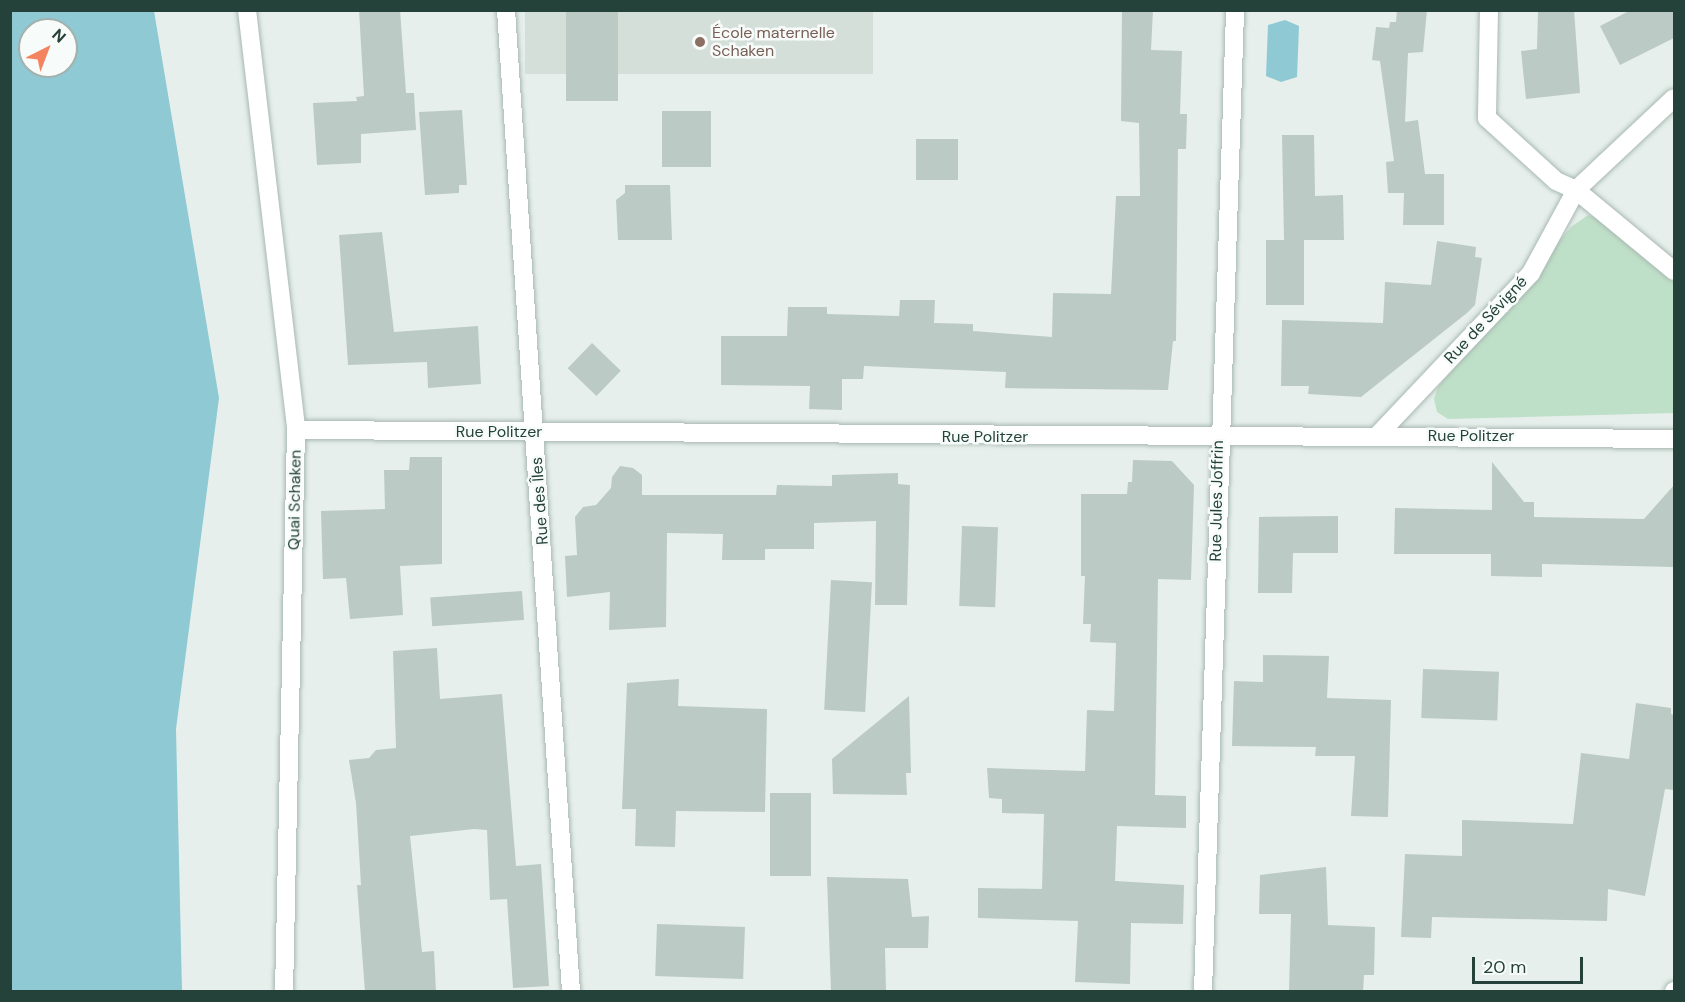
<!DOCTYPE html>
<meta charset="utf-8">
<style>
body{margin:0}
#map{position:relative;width:1685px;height:1002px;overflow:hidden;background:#e6efeb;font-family:"DM Sans",sans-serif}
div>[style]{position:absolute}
.built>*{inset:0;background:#d4dfda;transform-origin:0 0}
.green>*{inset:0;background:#bfe0c8}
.water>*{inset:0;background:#8ec9d4}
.building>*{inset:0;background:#bbcac4;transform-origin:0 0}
.roads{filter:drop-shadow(0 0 2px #a8b8b2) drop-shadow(0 0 2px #a8b8b2)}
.minor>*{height:18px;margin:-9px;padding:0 9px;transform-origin:9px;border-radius:9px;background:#fff}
.dots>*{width:16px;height:16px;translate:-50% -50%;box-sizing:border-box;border:3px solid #f7fbf9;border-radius:50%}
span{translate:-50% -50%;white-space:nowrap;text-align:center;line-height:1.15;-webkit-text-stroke:5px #f7fbf9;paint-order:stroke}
.education-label{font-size:16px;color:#785e54}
.left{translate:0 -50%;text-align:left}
.street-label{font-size:16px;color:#24423a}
.frame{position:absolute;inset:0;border:12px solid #24423a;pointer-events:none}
.north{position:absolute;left:18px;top:18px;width:60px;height:60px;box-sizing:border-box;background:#f7fbf9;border:2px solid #a3b1ad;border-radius:50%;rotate:42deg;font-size:16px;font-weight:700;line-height:24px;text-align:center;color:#24423a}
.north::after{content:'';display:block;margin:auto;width:21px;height:27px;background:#f4845f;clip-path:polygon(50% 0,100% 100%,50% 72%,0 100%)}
.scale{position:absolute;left:1472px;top:957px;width:111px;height:27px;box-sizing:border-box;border:3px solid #24423a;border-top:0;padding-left:8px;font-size:18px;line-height:21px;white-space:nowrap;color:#24423a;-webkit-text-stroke:4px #f7fbf9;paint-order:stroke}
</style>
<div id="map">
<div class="built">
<div style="left:525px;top:11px;width:348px;height:63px"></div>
</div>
<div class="green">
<div style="clip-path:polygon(1588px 215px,1599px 219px,1674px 282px,1674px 413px,1448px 419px,1437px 412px,1434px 399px,1438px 387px,1571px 227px)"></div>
</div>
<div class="water">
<div style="clip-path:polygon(evenodd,10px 11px,154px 11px,219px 398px,176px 729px,182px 991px,11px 991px,10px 11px,30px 30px,66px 30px,66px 66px,30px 66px,30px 30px)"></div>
<div style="clip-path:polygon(1285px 20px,1299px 26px,1297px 77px,1281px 82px,1266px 76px,1268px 25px)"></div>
</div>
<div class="building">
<div style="clip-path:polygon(359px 10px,400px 10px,406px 93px,414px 93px,416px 130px,361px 134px,361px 163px,317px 165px,313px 103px,357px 101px,356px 97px,364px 96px)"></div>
<div style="left:566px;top:10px;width:52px;height:91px"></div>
<div style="clip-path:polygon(1122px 10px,1153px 10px,1151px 50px,1182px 51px,1180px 114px,1187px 114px,1186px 149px,1178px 149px,1176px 341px,1173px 341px,1168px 390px,1005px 388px,1006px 372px,864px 366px,863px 379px,842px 379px,842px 410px,809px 409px,810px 386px,721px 385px,721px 336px,787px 336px,788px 307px,827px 307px,827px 314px,899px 316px,900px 300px,935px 300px,934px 323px,973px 324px,973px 331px,1052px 337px,1053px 293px,1111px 294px,1116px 196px,1140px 196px,1139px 123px,1121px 121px)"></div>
<div style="clip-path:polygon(1397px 10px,1427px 10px,1423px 52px,1408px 53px,1405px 122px,1418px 120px,1425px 174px,1444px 174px,1444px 225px,1403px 225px,1404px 193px,1388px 193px,1386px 162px,1394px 161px,1380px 61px,1372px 60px,1376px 27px,1389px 28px,1390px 22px,1396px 22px)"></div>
<div style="clip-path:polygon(1538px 10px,1574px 10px,1580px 93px,1526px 99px,1521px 51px,1537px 49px)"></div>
<div style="clip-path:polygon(1631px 10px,1674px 10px,1674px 38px,1620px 65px,1600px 26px)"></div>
<div style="clip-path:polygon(462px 110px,467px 185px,459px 185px,459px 193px,425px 195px,419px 112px)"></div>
<div style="left:662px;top:111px;width:49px;height:56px"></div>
<div style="clip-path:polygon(1282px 135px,1314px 135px,1315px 196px,1343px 195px,1344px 240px,1284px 240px)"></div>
<div style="left:958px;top:139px;width:41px;height:42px;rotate:90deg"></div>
<div style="clip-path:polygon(625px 185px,670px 185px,672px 240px,618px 240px,616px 200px,625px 193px)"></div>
<div style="clip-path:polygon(382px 232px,394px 332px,478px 326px,481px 384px,428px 388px,427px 362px,348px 365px,339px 235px)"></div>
<div style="left:1266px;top:240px;width:38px;height:65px"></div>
<div style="clip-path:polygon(1437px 241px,1476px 247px,1475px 257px,1482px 258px,1475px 305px,1467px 313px,1361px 397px,1308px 394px,1309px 386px,1281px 386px,1282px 320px,1383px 323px,1385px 282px,1431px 285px)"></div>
<div style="left:592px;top:343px;width:40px;height:35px;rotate:44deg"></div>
<div style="clip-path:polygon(410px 457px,442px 457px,442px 564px,400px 566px,403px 615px,350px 619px,346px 578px,323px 579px,321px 511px,385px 509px,384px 470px,409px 470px)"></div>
<div style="clip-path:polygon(1133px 460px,1172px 461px,1194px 485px,1191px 580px,1158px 579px,1155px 795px,1186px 796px,1186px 828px,1117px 826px,1115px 881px,1184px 885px,1183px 924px,1131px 923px,1130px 984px,1075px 982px,1078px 921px,978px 918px,978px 888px,1042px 889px,1044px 814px,1002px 813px,1002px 799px,989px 798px,987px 768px,1085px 771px,1087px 710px,1114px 711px,1116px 643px,1090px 642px,1091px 624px,1083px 624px,1085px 576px,1081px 576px,1081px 494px,1127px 494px,1128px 482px,1132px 482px)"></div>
<div style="clip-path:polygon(1492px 462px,1524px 502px,1534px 502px,1534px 517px,1644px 519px,1674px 485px,1674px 567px,1542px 564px,1542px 577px,1491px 576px,1491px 554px,1394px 554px,1395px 508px,1492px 510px)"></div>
<div style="clip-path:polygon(620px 466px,633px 468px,642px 475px,642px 495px,776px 495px,777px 485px,832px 486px,832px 475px,898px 473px,898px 484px,910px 485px,907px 605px,875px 605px,876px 521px,814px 523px,814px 549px,765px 549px,765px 560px,722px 560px,723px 534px,667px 533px,666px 627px,609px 630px,610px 592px,567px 597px,565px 556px,577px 555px,575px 517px,583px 507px,596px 505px,611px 488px,612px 477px)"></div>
<div style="clip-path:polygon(1338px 516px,1338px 553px,1293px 553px,1292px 593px,1258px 593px,1259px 517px)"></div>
<div style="left:962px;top:526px;width:36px;height:80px;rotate:2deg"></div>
<div style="left:831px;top:580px;width:41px;height:130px;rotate:3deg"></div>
<div style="left:522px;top:591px;width:29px;height:92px;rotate:86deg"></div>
<div style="clip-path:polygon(437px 648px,440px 699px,502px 694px,516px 866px,541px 864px,549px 986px,513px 988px,507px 899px,490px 900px,487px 830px,474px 829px,410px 836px,422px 952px,434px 951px,436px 992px,365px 992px,357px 885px,361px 885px,356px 803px,349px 760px,369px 758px,376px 750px,396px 748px,393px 651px)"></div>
<div style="clip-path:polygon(1263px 655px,1329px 656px,1327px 698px,1391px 700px,1388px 817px,1351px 816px,1355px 756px,1315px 756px,1316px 747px,1232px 746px,1234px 681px,1263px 682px)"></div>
<div style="left:1423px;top:669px;width:76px;height:49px;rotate:2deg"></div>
<div style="clip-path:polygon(679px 679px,678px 706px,767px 709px,765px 812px,676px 811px,675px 847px,635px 846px,636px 809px,622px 809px,627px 683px)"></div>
<div style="clip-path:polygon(909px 696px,911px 773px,906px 773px,907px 795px,833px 794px,832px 759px)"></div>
<div style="clip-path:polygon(1636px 703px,1671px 708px,1671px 714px,1674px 715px,1674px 790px,1665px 789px,1645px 896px,1608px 889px,1607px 921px,1432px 917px,1431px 938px,1401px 937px,1405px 854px,1462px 856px,1462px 820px,1573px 824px,1581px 753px,1629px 759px)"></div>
<div style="left:770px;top:793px;width:41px;height:83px"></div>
<div style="clip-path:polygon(1326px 867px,1328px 925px,1375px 927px,1374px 975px,1364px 975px,1363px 992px,1289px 992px,1291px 914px,1259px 914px,1260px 875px)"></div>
<div style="clip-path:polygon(827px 877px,908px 879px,912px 917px,929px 916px,928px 948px,885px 948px,886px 992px,831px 992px)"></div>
<div style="left:657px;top:924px;width:88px;height:52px;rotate:2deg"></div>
</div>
<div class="roads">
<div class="minor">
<div style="left:247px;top:10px;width:423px;rotate:83.3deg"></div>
<div style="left:296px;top:430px;width:562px;rotate:91.22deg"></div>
<div style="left:506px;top:10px;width:984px;rotate:86.21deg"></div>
<div style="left:1489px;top:10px;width:108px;rotate:91.1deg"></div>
<div style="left:1487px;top:118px;width:93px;rotate:42.4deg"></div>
<div style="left:1556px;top:181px;width:22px;rotate:24deg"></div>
<div style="left:1576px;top:190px;width:127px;rotate:39.6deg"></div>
<div style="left:296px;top:430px;width:1378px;rotate:0.37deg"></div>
<div style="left:1377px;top:436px;width:224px;rotate:-46.6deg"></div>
<div style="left:1531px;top:273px;width:94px;rotate:-61.5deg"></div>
<div style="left:1576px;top:190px;width:134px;rotate:-43.2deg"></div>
<div style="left:1203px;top:992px;width:983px;rotate:-88.13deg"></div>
<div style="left:1674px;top:992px;width:1px;rotate:-90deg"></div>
</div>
</div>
<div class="dots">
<div style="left:700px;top:42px;background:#8d6e63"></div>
</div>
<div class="education-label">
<span class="left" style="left:712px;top:42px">École maternelle<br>Schaken</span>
</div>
<div class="street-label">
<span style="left:1486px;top:320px;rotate:-47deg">Rue de Sévigné</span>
<span style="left:499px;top:432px">Rue Politzer</span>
<span style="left:1471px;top:436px">Rue Politzer</span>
<span style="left:985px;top:437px">Rue Politzer</span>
<span style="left:295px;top:500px;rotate:-89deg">Quai Schaken</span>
<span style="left:540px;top:501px;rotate:-94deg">Rue des Îles</span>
<span style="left:1217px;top:501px;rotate:-89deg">Rue Jules Joffrin</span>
</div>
<div class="frame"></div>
<div class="north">N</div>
<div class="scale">20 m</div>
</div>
